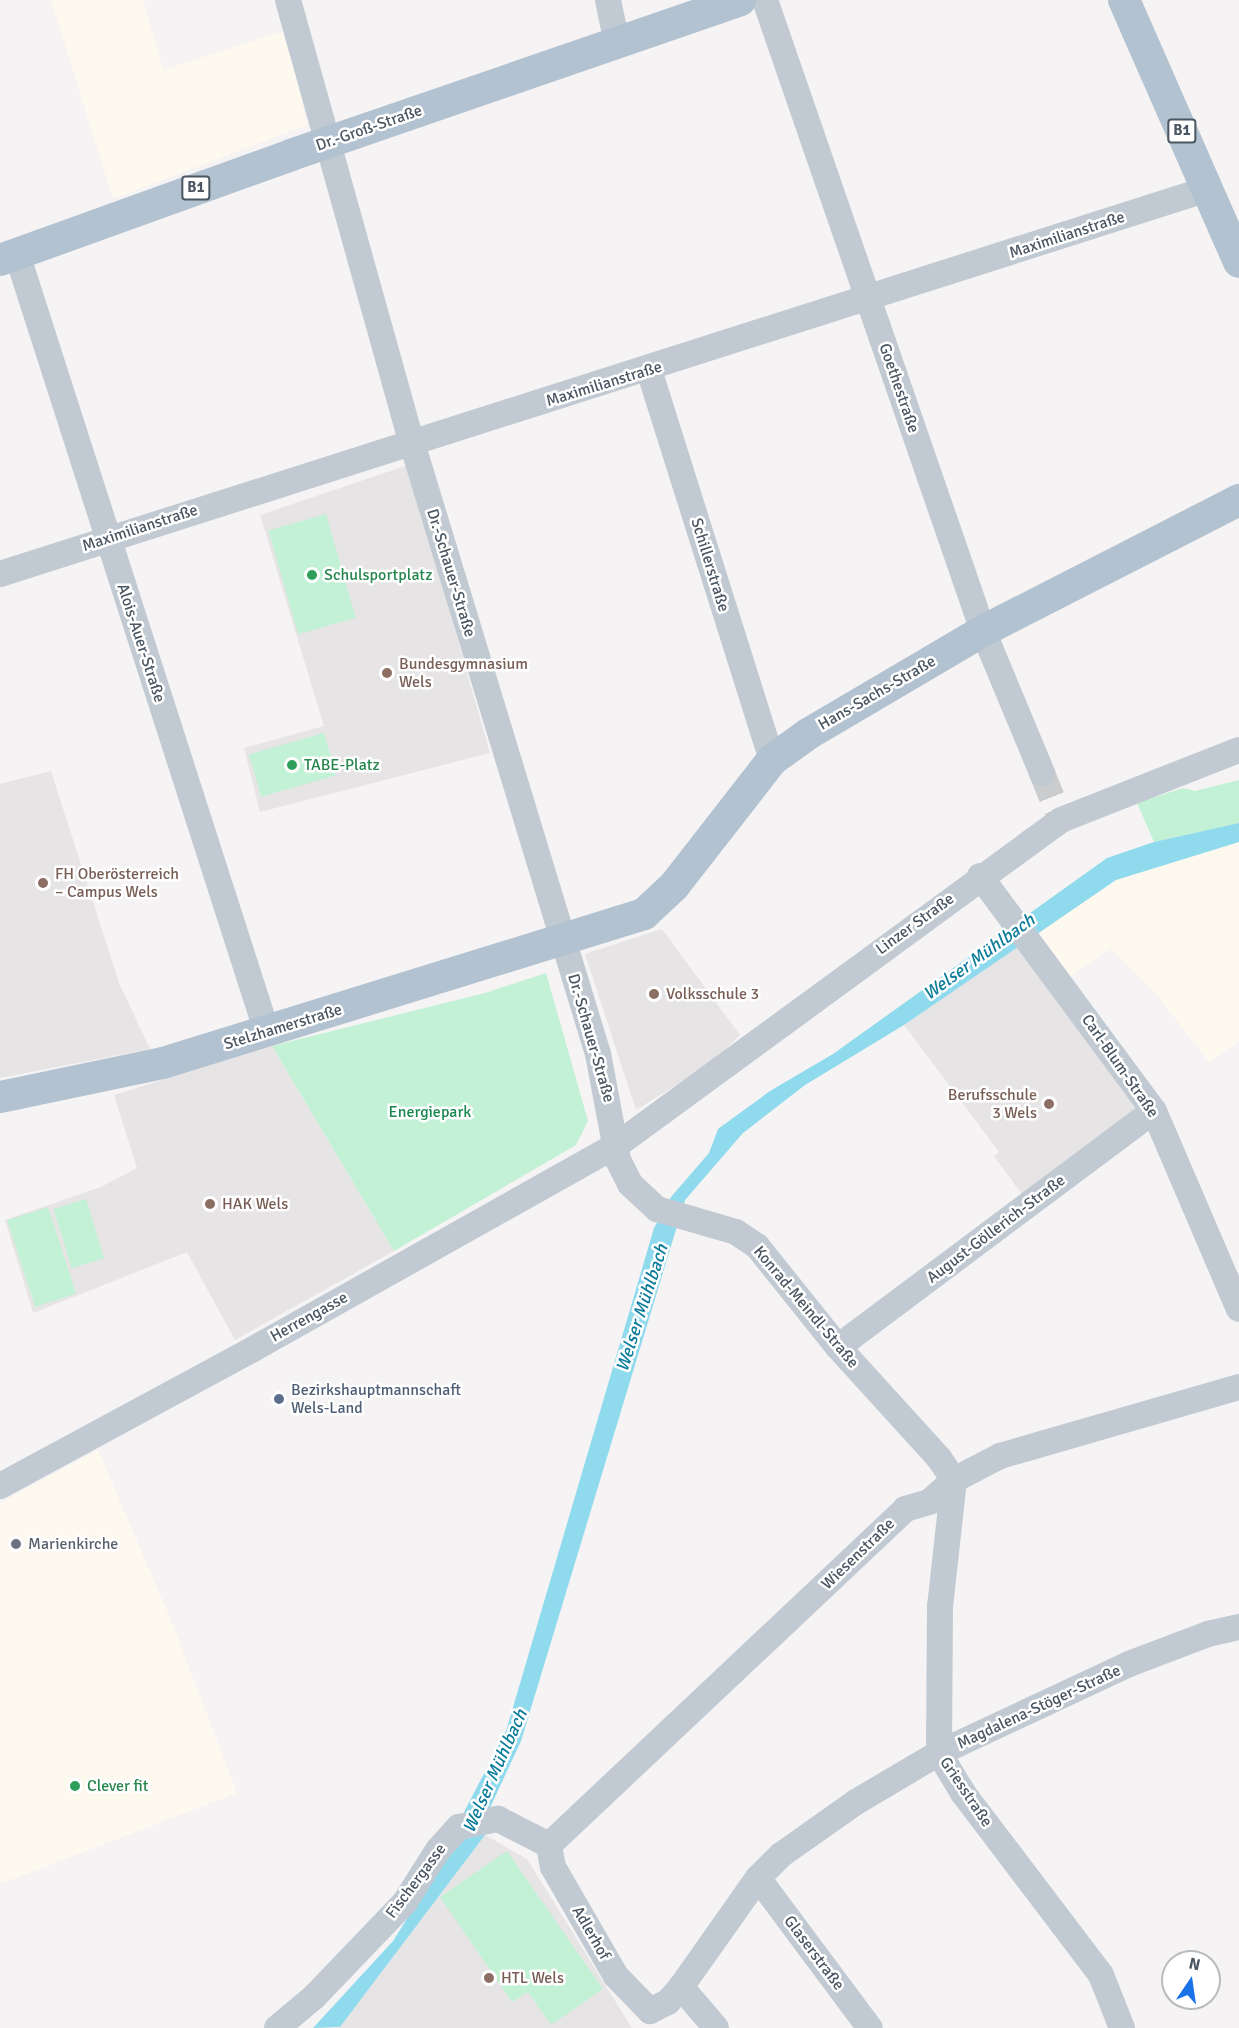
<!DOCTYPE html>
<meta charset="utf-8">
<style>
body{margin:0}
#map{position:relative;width:1239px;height:2028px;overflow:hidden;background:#f5f3f3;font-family:Signika,sans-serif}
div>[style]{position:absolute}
.commercial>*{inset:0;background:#fdf9ef}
.education>*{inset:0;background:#e6e4e5}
.green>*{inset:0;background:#c3f1d5;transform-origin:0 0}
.water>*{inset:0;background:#90daee}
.minor-tunnel>*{height:26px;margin-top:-13px;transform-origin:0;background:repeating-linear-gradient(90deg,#caccce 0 26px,transparent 0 39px)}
.minor>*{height:26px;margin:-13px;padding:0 13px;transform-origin:13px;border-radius:13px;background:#c1cad2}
.major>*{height:32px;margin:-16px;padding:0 16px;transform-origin:16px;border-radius:16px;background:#b3c2d1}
.dots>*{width:16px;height:16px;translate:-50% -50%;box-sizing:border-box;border:3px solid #fff;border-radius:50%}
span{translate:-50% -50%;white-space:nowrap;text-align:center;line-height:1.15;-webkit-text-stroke:5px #fff;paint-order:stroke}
.shield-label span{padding:2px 4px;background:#fff;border:2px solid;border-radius:4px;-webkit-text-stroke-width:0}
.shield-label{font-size:15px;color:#4a5661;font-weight:700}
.street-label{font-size:16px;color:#4a5661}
.leisure-label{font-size:16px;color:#27864d}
.left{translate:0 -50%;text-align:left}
.education-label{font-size:16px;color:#785e54}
.right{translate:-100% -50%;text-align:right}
.park-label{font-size:16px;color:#17864f}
.service-label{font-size:16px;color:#4e5e75}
.worship-label{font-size:16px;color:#5b616d}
.water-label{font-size:18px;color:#0c7c9b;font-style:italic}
.north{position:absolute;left:1161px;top:1950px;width:60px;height:60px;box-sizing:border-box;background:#fff;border:2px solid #b7bbc0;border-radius:50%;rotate:13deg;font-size:16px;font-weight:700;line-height:24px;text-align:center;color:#4a5661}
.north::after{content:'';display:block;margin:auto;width:21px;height:27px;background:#1a73e8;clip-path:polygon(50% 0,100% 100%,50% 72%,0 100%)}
</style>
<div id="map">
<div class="commercial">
<div style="clip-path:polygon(51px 0,143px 0,163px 70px,287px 30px,307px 125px,113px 199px)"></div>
<div style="clip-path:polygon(1239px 842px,1239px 1041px,1209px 1062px,1160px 999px,1110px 948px,1068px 978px,1035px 928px,1109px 878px,1117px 880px)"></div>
<div style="clip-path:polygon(98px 1450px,171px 1620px,237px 1793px,0 1884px,0 1503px)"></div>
</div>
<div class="education">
<div style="clip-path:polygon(408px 465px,490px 753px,260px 812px,244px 748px,324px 726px,260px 515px)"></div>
<div style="clip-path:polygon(51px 771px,119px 983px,150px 1049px,0 1078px,0 784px)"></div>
<div style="clip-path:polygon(662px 929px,740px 1035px,710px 1064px,636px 1110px,585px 954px)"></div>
<div style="clip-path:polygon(1019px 946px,1139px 1110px,1023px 1196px,994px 1156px,999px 1152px,904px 1025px)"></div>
<div style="clip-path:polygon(272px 1046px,394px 1251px,235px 1340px,187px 1252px,33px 1313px,5px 1220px,101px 1187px,137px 1168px,114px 1095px)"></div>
<div style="clip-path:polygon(485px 1835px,527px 1859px,632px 2028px,339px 2028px)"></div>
</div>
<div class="green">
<div style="left:326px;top:514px;width:108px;height:60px;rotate:74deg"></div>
<div style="left:324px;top:733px;width:44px;height:78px;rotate:74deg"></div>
<div style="clip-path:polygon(1239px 780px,1239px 823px,1154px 842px,1137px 803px,1183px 788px,1195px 791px)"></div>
<div style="clip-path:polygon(546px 973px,588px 1121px,576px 1145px,394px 1251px,272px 1046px,485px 993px)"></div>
<div style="left:86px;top:1199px;width:62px;height:34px;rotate:73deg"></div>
<div style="left:48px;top:1207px;width:91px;height:43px;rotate:72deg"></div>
<div style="clip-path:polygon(507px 1851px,603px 1989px,551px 2025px,528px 1992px,512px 2002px,440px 1897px)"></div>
</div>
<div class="water">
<div style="clip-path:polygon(1239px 823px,1239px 842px,1116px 880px,904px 1025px,805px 1085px,743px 1133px,685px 1200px,521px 1741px,488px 1812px,485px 1835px,340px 2027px,313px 2028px,393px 1941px,454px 1844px,462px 1816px,506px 1731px,654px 1228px,671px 1197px,709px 1153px,718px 1129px,770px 1091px,833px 1054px,1107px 858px,1154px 842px)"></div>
</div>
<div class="minor-tunnel">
<div style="left:1042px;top:773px;width:51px;rotate:68deg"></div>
</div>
<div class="minor">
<div style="left:288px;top:0;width:460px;rotate:74.4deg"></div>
<div style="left:412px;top:443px;width:639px;rotate:73.07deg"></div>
<div style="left:598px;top:1054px;width:108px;rotate:79.3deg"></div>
<div style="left:618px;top:1160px;width:27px;rotate:63deg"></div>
<div style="left:630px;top:1184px;width:37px;rotate:43deg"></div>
<div style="left:657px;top:1209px;width:82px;rotate:16.2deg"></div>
<div style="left:736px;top:1232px;width:25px;rotate:34deg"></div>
<div style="left:757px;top:1246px;width:129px;rotate:51.3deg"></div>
<div style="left:838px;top:1347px;width:150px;rotate:47.7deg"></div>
<div style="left:939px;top:1458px;width:27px;rotate:56deg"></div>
<div style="left:608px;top:0;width:45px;rotate:78.4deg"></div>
<div style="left:765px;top:0;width:668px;rotate:70.94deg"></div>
<div style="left:983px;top:631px;width:154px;rotate:67.4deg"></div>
<div style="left:17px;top:254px;width:817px;rotate:72.19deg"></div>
<div style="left:649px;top:370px;width:409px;rotate:72.5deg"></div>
<div style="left:0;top:574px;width:1268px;rotate:-17.68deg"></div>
<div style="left:980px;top:876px;width:292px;rotate:53.5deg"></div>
<div style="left:1154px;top:1111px;width:215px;rotate:66.8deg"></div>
<div style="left:838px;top:1347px;width:394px;rotate:-36.8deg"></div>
<div style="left:954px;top:1480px;width:127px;rotate:96.3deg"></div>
<div style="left:940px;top:1606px;width:147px;rotate:90.4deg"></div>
<div style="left:939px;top:1753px;width:47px;rotate:59deg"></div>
<div style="left:963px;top:1793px;width:228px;rotate:52.8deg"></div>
<div style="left:1101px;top:1975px;width:57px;rotate:68.4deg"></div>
<div style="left:0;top:1486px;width:290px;rotate:-28.4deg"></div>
<div style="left:255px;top:1348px;width:415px;rotate:-29.3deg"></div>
<div style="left:617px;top:1145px;width:550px;rotate:-36.2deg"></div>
<div style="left:1061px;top:820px;width:191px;rotate:-21.5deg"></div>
<div style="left:549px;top:1845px;width:22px;rotate:80deg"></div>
<div style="left:553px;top:1867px;width:126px;rotate:60deg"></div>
<div style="left:616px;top:1976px;width:49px;rotate:45.8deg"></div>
<div style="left:650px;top:2011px;width:20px;rotate:-27deg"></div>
<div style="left:668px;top:2002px;width:20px;rotate:-49deg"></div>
<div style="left:681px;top:1987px;width:133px;rotate:-54.8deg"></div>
<div style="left:758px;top:1878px;width:33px;rotate:-45deg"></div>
<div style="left:781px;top:1855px;width:92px;rotate:-35.2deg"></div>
<div style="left:856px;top:1802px;width:96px;rotate:-30.6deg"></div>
<div style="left:939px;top:1753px;width:210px;rotate:-25.1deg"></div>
<div style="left:1129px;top:1664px;width:85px;rotate:-20.8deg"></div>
<div style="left:1208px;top:1634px;width:32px;rotate:-13deg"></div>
<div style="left:549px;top:1845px;width:490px;rotate:-43.3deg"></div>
<div style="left:905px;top:1509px;width:25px;rotate:-16deg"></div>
<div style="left:929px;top:1502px;width:33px;rotate:-41deg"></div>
<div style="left:954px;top:1480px;width:52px;rotate:-27.6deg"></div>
<div style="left:1000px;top:1456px;width:249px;rotate:-16.1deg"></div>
<div style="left:758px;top:1878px;width:187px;rotate:53.3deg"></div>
<div style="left:681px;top:1987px;width:54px;rotate:49.5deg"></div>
<div style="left:277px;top:2028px;width:48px;rotate:-40deg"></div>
<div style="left:314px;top:1997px;width:132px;rotate:-46.2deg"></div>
<div style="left:405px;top:1902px;width:62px;rotate:-57.6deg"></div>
<div style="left:438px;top:1850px;width:31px;rotate:-48deg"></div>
<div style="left:459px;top:1827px;width:40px;rotate:-12deg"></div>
<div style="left:498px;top:1819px;width:57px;rotate:27deg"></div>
</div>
<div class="major">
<div style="left:1124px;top:0;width:286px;rotate:66.3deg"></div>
<div style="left:0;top:260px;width:309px;rotate:-19.8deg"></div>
<div style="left:291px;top:155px;width:475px;rotate:-19deg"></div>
<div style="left:0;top:1097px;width:167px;rotate:-11.8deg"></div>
<div style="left:163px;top:1063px;width:504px;rotate:-17.21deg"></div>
<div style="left:644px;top:914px;width:41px;rotate:-43deg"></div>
<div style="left:674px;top:886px;width:160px;rotate:-52.1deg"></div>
<div style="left:772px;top:760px;width:44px;rotate:-35.8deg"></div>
<div style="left:808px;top:734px;width:203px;rotate:-30.5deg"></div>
<div style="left:983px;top:631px;width:288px;rotate:-27.1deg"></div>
</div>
<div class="dots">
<div style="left:312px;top:575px;background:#2e9e5b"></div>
<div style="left:387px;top:673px;background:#8d6e63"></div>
<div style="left:292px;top:765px;background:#2e9e5b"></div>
<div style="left:43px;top:883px;background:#8d6e63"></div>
<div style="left:654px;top:994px;background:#8d6e63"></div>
<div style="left:1049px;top:1104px;background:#8d6e63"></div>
<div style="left:210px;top:1204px;background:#8d6e63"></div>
<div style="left:279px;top:1399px;background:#5c6f8a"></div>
<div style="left:16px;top:1544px;background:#6b7280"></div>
<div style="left:75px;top:1786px;background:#2e9e5b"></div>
<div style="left:489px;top:1978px;background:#8d6e63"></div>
</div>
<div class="shield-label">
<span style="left:1182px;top:131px">B1</span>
<span style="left:196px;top:188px">B1</span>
</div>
<div class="street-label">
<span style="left:369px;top:128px;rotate:-19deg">Dr.-Groß-Straße</span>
<span style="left:1067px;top:235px;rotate:-18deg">Maximilianstraße</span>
<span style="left:604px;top:384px;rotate:-17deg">Maximilianstraße</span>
<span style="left:899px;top:388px;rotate:71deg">Goethestraße</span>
<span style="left:140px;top:528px;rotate:-18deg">Maximilianstraße</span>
<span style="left:710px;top:565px;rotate:73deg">Schillerstraße</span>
<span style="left:451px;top:573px;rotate:73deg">Dr.-Schauer-Straße</span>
<span style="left:141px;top:643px;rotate:72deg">Alois-Auer-Straße</span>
<span style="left:877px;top:693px;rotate:-30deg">Hans-Sachs-Straße</span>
<span style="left:915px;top:924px;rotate:-36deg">Linzer Straße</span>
<span style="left:283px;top:1027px;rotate:-17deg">Stelzhamerstraße</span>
<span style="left:591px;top:1038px;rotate:74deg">Dr.-Schauer-Straße</span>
<span style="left:1120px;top:1066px;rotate:55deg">Carl-Blum-Straße</span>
<span style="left:996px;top:1229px;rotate:-37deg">August-Göllerich-Straße</span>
<span style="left:806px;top:1307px;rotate:50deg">Konrad-Meindl-Straße</span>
<span style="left:309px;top:1317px;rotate:-29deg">Herrengasse</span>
<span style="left:858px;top:1554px;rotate:-44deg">Wiesenstraße</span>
<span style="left:1039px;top:1707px;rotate:-25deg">Magdalena-Stöger-Straße</span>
<span style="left:966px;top:1792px;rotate:56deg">Griesstraße</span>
<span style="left:416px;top:1881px;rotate:-53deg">Fischergasse</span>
<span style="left:591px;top:1933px;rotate:60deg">Adlerhof</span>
<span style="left:814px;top:1953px;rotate:53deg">Glaserstraße</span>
</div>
<div class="leisure-label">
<span class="left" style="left:324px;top:575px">Schulsportplatz</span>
<span class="left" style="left:304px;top:765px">TABE-Platz</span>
<span class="left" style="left:87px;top:1786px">Clever fit</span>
</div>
<div class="education-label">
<span class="left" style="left:399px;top:673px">Bundesgymnasium<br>Wels</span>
<span class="left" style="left:55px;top:883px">FH Oberösterreich<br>– Campus Wels</span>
<span class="left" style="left:666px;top:994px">Volksschule 3</span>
<span class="right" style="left:1037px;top:1104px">Berufsschule<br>3 Wels</span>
<span class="left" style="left:222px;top:1204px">HAK Wels</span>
<span class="left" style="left:501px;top:1978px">HTL Wels</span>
</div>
<div class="park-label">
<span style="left:430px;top:1112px">Energiepark</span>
</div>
<div class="service-label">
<span class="left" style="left:291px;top:1399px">Bezirkshauptmannschaft<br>Wels-Land</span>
</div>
<div class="worship-label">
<span class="left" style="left:28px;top:1544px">Marienkirche</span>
</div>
<div class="water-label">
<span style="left:979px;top:957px;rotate:-36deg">Welser Mühlbach</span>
<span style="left:642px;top:1308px;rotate:-72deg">Welser Mühlbach</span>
<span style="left:495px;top:1771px;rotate:-66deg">Welser Mühlbach</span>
</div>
<div class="north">N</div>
</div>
